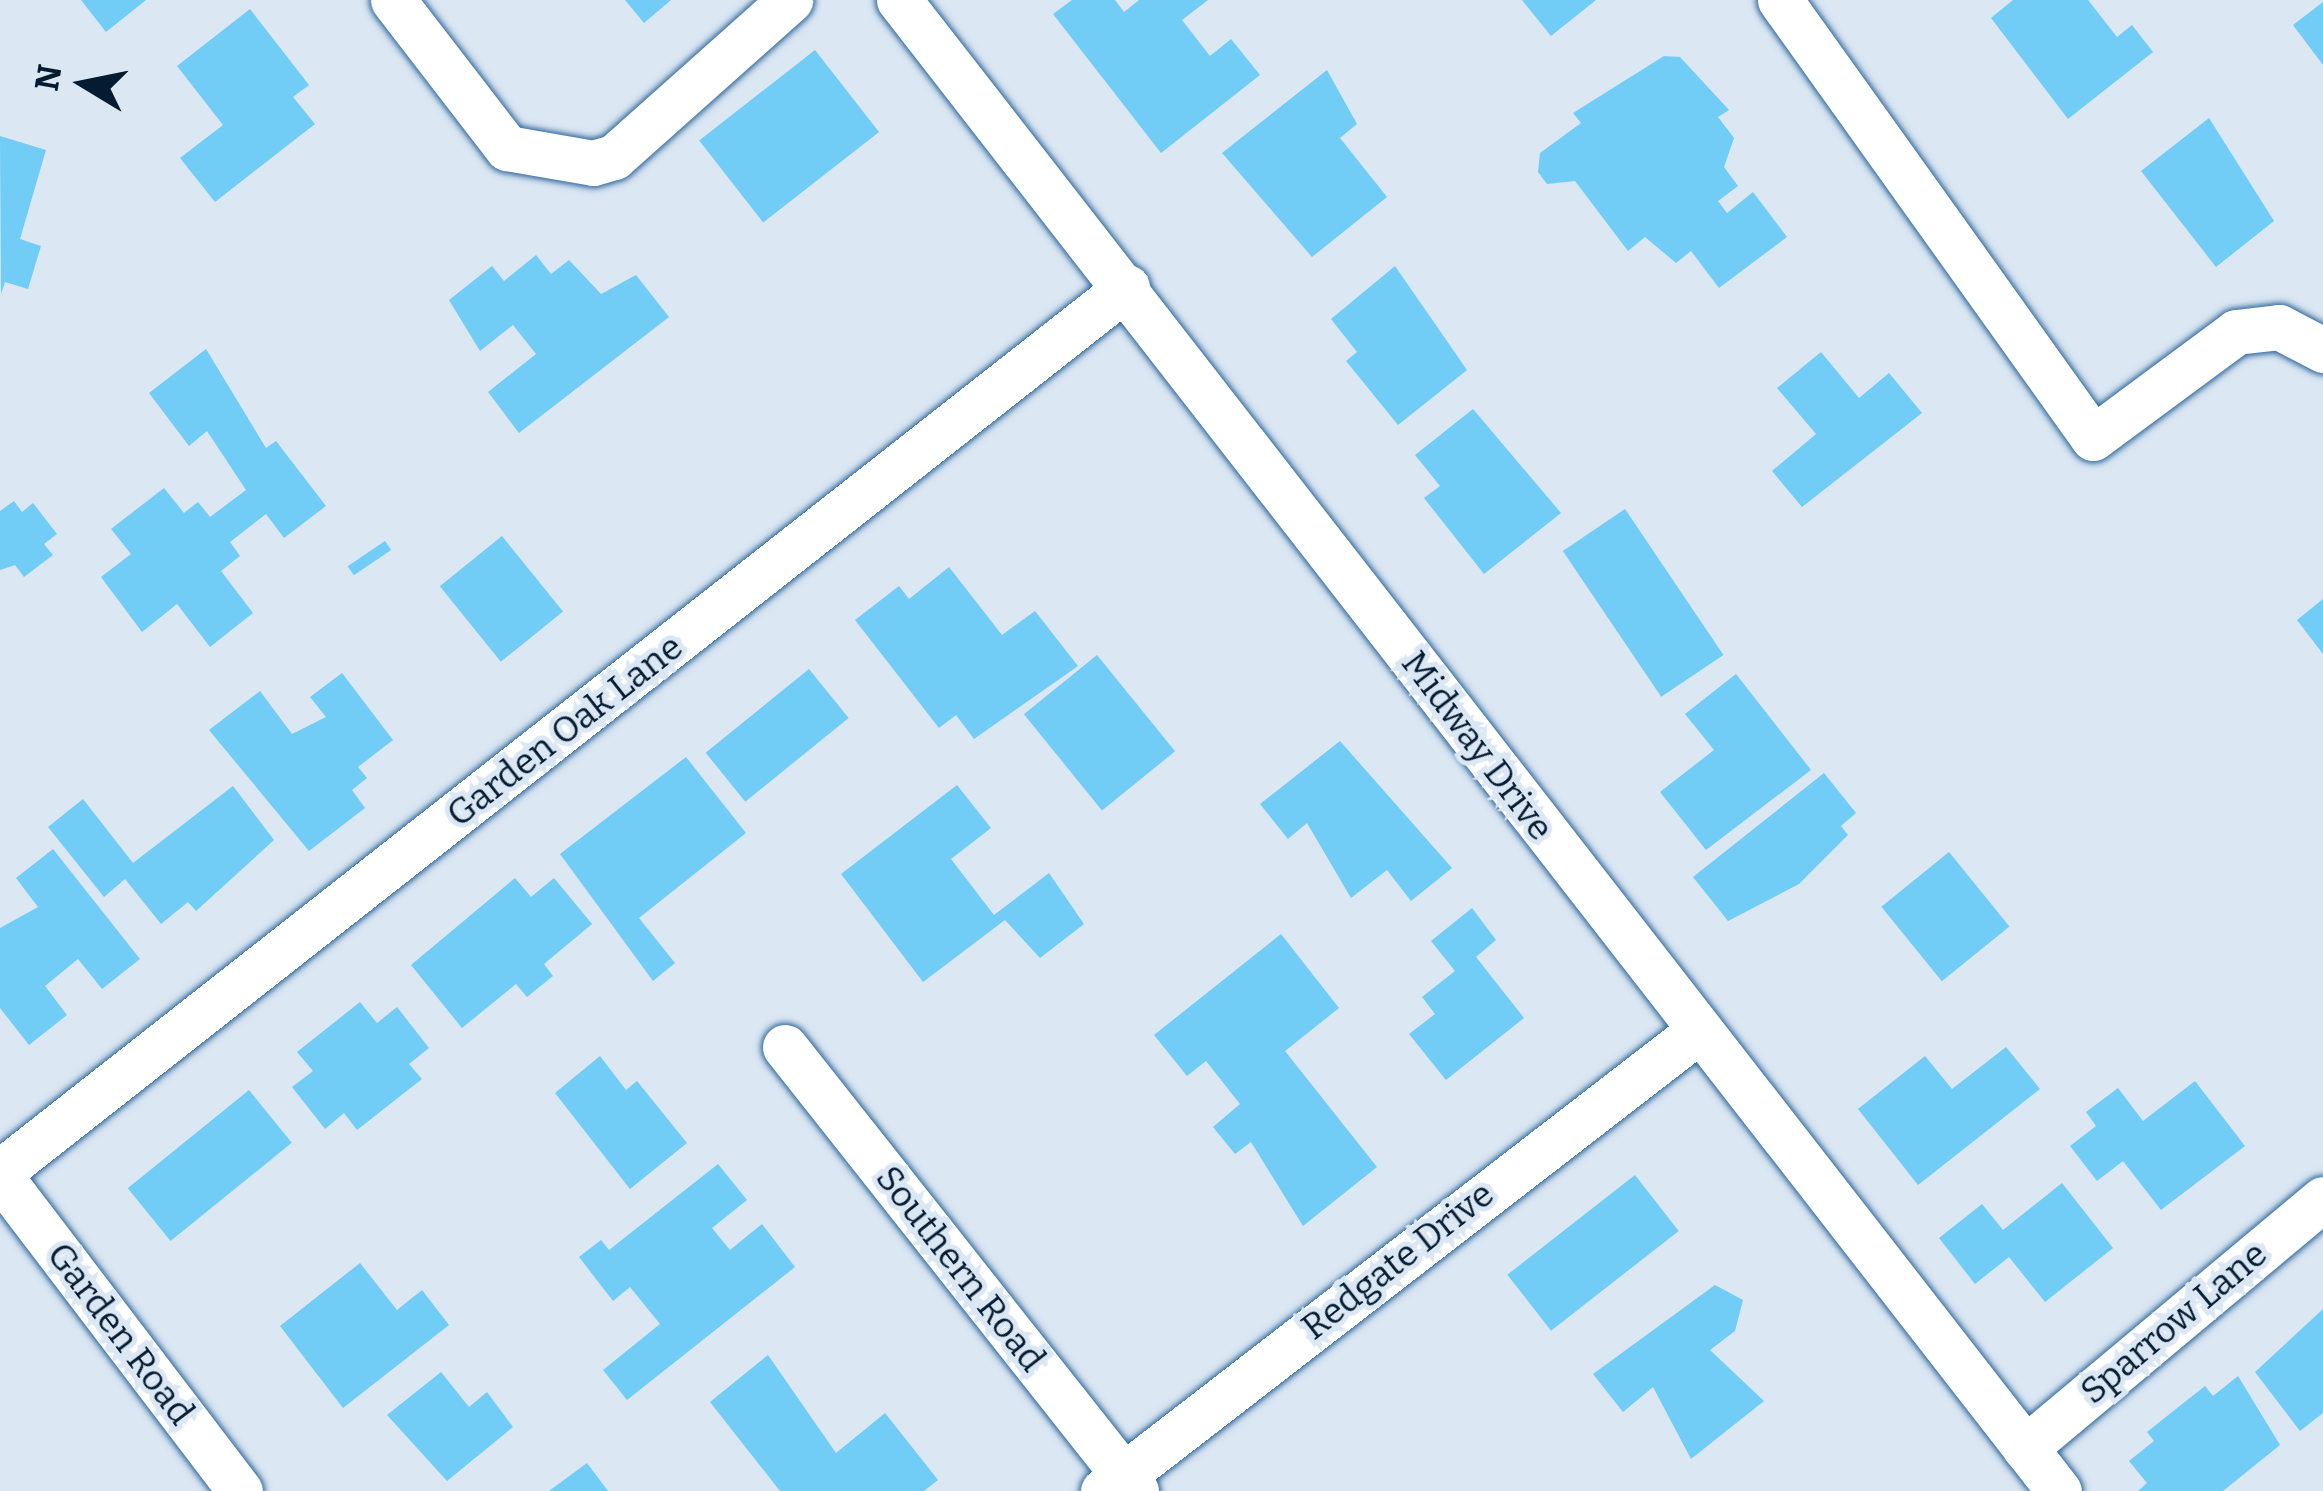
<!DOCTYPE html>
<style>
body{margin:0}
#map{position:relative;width:2323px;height:1491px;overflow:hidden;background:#dbe7f3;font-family:Bitter,serif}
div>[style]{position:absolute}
.building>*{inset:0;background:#71ccf6;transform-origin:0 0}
.roads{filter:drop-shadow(0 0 3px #2d669c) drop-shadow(0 0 3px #2d669c)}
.minor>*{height:45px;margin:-22.5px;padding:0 22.5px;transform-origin:22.5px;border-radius:22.5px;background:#fff}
span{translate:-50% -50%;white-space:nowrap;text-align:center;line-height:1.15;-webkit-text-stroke:10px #dbe7f3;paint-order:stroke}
.street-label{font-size:36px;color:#041b31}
.north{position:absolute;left:24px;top:24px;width:120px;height:120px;-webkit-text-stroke:9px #dbe7f3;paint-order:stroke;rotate:280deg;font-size:33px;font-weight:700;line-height:48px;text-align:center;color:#041b31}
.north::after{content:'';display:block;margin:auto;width:42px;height:54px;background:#041b31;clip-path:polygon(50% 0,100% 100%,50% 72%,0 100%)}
</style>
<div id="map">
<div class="building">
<div style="clip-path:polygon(81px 0,146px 0,106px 32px)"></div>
<div style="clip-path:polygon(625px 0,671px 0,644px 23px)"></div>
<div style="clip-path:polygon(1072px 0,1115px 0,1124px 12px,1139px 0,1208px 0,1182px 20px,1210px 56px,1231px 39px,1260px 75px,1161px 153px,1053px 14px)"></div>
<div style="clip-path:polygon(1522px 0,1596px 0,1551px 36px)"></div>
<div style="clip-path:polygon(2013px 0,2088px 0,2117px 37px,2132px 25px,2153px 52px,2068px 119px,1991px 18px)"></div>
<div style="clip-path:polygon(2323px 2px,2323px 65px,2293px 25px)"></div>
<div style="clip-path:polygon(250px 9px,309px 85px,293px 97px,315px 124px,215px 202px,180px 158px,223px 125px,177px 66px)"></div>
<div style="left:815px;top:50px;width:104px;height:147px;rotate:52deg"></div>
<div style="clip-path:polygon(1664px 56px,1680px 57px,1729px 110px,1718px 117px,1734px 138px,1724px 167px,1738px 186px,1718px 201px,1727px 213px,1753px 192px,1787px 237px,1719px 288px,1691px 251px,1676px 263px,1645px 237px,1628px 251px,1575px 181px,1547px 184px,1538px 172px,1540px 153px,1581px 123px,1573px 113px)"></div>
<div style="clip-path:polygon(1327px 70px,1357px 124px,1340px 138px,1387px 197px,1312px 257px,1222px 153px)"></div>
<div style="clip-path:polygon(2209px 118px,2274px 221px,2216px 267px,2141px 171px)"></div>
<div style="clip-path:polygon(0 136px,46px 150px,20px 239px,41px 246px,28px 289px,5px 282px,1px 294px)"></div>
<div style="clip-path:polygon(536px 255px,551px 274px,569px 260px,601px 294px,636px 275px,669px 317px,519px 433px,488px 392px,536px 354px,513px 325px,480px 351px,449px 300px,492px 266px,504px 281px)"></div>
<div style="clip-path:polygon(1395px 266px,1467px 370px,1398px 425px,1346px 361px,1357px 352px,1331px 319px)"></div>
<div style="clip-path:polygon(206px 349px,266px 448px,276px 441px,326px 506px,284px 538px,266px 514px,230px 542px,240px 556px,221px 571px,253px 613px,210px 647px,177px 604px,142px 632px,101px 577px,131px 554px,111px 529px,164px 488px,184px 513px,198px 502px,210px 517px,246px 490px,207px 431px,189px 446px,149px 393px)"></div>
<div style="clip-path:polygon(1821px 352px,1859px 398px,1889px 373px,1922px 413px,1802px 507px,1772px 471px,1816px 434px,1777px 388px)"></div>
<div style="clip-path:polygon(1473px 409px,1561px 513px,1484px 574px,1424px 498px,1440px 486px,1415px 455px)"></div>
<div style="clip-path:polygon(14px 501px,22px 512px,33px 503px,57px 534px,44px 544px,53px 555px,24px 577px,15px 565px,0 570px,0 511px)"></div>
<div style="left:1625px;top:509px;width:176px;height:75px;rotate:56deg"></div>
<div style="left:502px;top:536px;width:97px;height:80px;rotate:51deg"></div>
<div style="left:385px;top:541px;width:11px;height:45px;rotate:56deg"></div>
<div style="clip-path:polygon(949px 567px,1002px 635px,1035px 611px,1078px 666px,974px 739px,956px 715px,939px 728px,855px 620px,899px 586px,909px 599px)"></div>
<div style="clip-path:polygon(2323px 599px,2323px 654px,2297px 620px)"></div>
<div style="left:1097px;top:655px;width:124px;height:94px;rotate:51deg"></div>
<div style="left:809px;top:669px;width:63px;height:133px;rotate:51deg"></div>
<div style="clip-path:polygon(342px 673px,393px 740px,358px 767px,367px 778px,352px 790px,365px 808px,309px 851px,209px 730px,260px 691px,292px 734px,326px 717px,310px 697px)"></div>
<div style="clip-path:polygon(1736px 674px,1811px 770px,1706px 850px,1660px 792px,1714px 750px,1685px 714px)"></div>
<div style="clip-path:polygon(1340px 741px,1452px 868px,1411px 901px,1387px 870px,1351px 898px,1307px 823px,1288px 839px,1260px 804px)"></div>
<div style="clip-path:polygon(686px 757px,746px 833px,639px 918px,675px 963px,653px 981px,560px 854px)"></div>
<div style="clip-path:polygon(1824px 773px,1856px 813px,1841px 826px,1848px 835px,1799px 884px,1728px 921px,1693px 877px)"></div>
<div style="clip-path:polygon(957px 785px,991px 828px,951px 859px,994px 915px,1049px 873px,1084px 924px,1040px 958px,1005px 920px,923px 982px,841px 874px)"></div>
<div style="clip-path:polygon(233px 786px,274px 840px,196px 911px,188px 902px,161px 924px,125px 879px,104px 897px,48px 827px,83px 799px,133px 863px)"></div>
<div style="clip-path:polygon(53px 849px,140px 959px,102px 989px,78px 959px,45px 986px,67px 1015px,29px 1045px,0 1008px,0 928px,38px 907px,16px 878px)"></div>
<div style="left:1949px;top:852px;width:96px;height:87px;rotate:51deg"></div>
<div style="clip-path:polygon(515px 878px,531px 897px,554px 878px,592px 924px,544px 964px,553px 976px,527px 997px,516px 984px,462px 1028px,411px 965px)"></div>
<div style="clip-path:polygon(1472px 908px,1496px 940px,1476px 957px,1524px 1018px,1446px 1080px,1409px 1034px,1435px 1014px,1422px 997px,1455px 971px,1431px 941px)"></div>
<div style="clip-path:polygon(1281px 934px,1339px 1008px,1285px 1051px,1377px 1167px,1303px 1226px,1251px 1142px,1235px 1154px,1213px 1127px,1240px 1104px,1206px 1061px,1187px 1076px,1154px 1035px)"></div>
<div style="clip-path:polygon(360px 1002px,377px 1023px,397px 1007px,429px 1048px,409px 1064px,422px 1079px,357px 1130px,344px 1113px,325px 1129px,292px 1087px,313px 1071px,297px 1052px)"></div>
<div style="clip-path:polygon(2006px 1047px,2040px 1089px,1918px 1185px,1858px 1109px,1925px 1056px,1952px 1089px)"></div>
<div style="clip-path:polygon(600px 1056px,626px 1090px,637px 1081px,687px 1143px,630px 1189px,555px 1093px)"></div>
<div style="clip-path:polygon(2195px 1081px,2245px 1146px,2161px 1210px,2123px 1161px,2097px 1181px,2070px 1146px,2096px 1126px,2086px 1112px,2118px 1088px,2143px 1121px)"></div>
<div style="left:249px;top:1090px;width:68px;height:156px;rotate:51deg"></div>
<div style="clip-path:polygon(718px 1164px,747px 1200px,712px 1228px,730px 1250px,762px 1224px,795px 1267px,627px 1400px,603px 1370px,660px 1324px,630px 1287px,613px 1301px,579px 1257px,601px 1240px,609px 1250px)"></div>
<div style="left:1635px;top:1175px;width:71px;height:162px;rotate:52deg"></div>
<div style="clip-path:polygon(2062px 1183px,2113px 1248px,2045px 1302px,2009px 1257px,1975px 1284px,1939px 1238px,1982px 1204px,2003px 1230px)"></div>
<div style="clip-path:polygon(360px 1263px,397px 1310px,422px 1290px,449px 1325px,343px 1408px,280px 1326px)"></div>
<div style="clip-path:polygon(1715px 1285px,1743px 1300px,1735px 1331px,1710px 1350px,1764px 1401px,1691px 1459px,1653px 1387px,1623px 1412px,1593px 1374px)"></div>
<div style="clip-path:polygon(2323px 1309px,2323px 1413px,2300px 1431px,2255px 1372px)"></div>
<div style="clip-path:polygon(768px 1355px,836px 1453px,885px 1413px,938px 1480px,924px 1491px,780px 1491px,710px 1402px)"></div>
<div style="clip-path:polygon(441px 1372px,469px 1407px,487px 1392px,513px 1427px,447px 1481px,387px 1415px)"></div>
<div style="clip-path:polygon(2238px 1376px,2280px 1445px,2223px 1491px,2138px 1491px,2147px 1483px,2129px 1461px,2154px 1441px,2147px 1432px,2205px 1386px,2213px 1396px)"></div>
<div style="clip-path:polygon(587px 1463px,608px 1491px,549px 1491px)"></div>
</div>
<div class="roads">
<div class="minor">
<div style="left:393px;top:0;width:187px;rotate:52.4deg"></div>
<div style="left:507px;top:148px;width:87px;rotate:9.9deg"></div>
<div style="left:593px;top:163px;width:22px;rotate:-16deg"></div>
<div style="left:614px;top:157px;width:236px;rotate:-41.7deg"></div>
<div style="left:899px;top:0;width:1889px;rotate:52.12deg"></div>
<div style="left:1780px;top:0;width:538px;rotate:54.45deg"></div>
<div style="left:2093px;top:438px;width:178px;rotate:-36.5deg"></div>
<div style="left:2236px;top:332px;width:43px;rotate:-6.6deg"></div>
<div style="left:2279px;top:327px;width:50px;rotate:27.6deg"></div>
<div style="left:785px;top:1047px;width:566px;rotate:51.67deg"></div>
<div style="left:0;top:1172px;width:1433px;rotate:-38.14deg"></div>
<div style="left:0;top:1176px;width:396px;rotate:52.7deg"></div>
<div style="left:2025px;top:1448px;width:388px;rotate:-39.9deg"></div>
<div style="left:1103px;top:1491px;width:749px;rotate:-37.68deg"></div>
</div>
</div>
<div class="street-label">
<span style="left:565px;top:731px;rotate:-38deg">Garden Oak Lane</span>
<span style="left:1477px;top:746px;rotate:53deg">Midway Drive</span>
<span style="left:1398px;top:1261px;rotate:-38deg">Redgate Drive</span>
<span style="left:960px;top:1269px;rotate:52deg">Southern Road</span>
<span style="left:2174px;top:1323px;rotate:-40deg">Sparrow Lane</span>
<span style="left:120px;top:1334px;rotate:53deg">Garden Road</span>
</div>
<div class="north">N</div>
</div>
